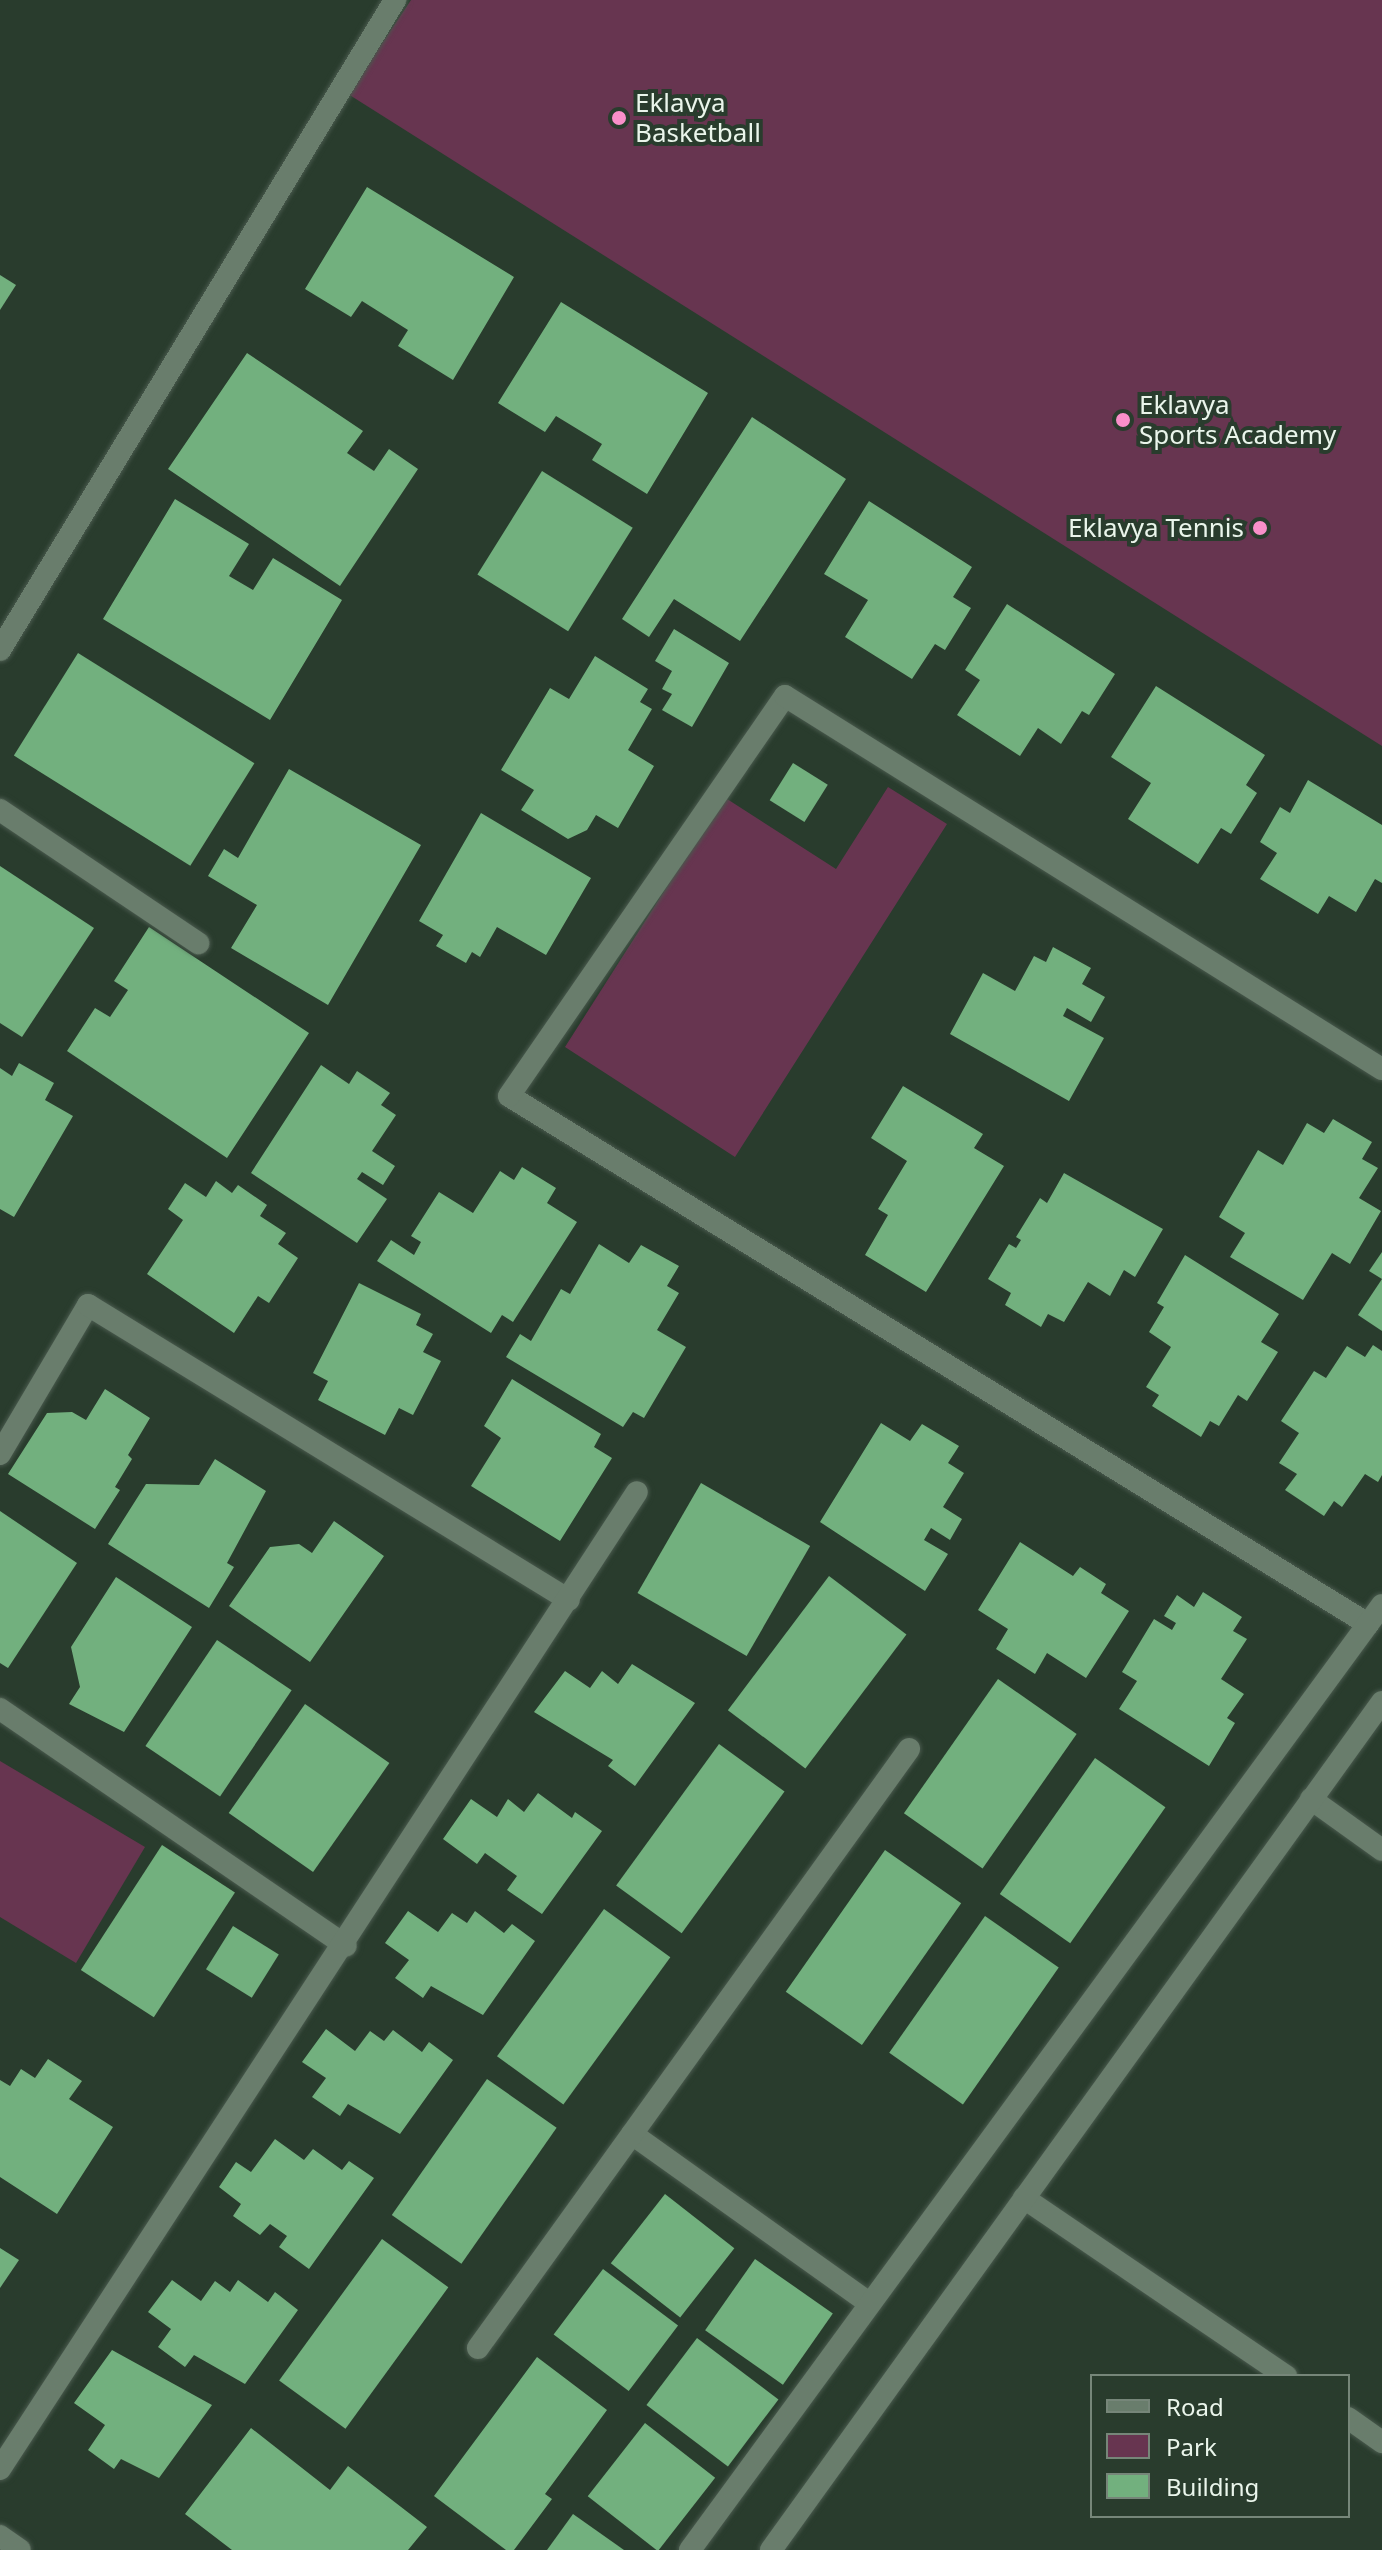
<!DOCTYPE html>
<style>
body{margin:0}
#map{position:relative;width:1382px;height:2550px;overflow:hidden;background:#293c2d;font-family:"Noto Sans",sans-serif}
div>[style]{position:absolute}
.green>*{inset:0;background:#673550}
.building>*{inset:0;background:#72b07e;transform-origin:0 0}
.roads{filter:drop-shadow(0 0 2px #49594d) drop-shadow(0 0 2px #49594d)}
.minor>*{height:22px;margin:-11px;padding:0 11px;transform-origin:11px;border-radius:11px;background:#697d6c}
.tertiary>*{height:22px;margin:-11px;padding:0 11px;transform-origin:11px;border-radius:11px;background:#697d6c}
.dots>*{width:22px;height:22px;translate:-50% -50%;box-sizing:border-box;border:4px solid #293c2d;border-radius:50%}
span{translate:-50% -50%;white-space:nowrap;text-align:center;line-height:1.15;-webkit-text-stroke:8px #293c2d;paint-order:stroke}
.poi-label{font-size:26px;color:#eaf5eb}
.left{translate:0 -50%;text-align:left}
.right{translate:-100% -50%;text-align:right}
.legend{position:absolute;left:1090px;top:2374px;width:260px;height:144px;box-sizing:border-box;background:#293c2d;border:2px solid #768679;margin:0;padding:10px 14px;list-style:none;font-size:24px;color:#eaf5eb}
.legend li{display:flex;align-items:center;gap:16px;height:40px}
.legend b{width:40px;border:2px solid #768679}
</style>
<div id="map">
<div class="green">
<div style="clip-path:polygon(411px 0,1382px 0,1382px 746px,348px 94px)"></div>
<div style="clip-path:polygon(888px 787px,947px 824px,735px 1157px,565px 1047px,724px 797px,836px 869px)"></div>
<div style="clip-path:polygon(0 1761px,145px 1847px,76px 1963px,0 1917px)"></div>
</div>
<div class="building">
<div style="clip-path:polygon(367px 187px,514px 277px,453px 380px,398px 346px,408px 330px,362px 301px,351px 317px,305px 289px)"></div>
<div style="clip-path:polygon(0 275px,16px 285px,0 310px)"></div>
<div style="clip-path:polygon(561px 302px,708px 393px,647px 494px,592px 460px,602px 444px,556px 416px,545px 432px,498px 403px)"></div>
<div style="clip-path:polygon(247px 353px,363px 431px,347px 453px,374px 471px,389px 449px,418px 469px,340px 586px,168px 469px)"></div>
<div style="clip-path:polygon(752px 417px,846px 479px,740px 641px,674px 599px,649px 637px,622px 619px)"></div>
<div style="left:542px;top:471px;width:107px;height:122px;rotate:32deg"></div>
<div style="clip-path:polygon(175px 499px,249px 544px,229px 576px,253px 590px,273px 558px,342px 600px,270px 720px,103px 619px)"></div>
<div style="clip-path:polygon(869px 501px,972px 567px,953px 597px,971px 608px,945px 650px,935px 644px,912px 679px,845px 637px,868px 600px,824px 574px)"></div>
<div style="clip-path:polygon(1007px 604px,1115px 674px,1089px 715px,1082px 711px,1061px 744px,1038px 728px,1020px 756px,957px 715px,980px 680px,965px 670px)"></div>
<div style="clip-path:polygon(674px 629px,729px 663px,692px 727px,662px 710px,672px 694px,662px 689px,672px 671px,655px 661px)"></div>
<div style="left:78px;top:653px;width:208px;height:121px;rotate:32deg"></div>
<div style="clip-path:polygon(595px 656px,648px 689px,640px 702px,652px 709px,628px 750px,654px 766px,618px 828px,596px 815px,587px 830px,568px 839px,521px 810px,534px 790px,501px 770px,550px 688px,569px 699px)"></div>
<div style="clip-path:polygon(1156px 686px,1265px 755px,1246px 785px,1257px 793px,1231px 834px,1221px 828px,1198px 864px,1128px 819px,1151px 783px,1111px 757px)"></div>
<div style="left:793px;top:763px;width:41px;height:44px;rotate:32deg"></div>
<div style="clip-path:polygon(289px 769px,421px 845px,328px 1005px,231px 948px,257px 905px,208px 876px,224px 849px,238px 858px)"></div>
<div style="clip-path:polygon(1308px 780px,1382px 825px,1382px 883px,1375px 879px,1356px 912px,1329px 896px,1318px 914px,1260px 879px,1277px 853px,1260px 842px,1280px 807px,1290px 813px)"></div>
<div style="clip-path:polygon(481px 813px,591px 878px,546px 955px,497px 927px,480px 957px,472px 952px,466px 963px,436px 946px,443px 935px,419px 921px)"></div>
<div style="clip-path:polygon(0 866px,94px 928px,22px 1037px,0 1023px)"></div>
<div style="clip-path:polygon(149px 927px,309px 1033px,227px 1158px,67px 1051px,95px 1008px,110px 1017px,128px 990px,114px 981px)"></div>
<div style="clip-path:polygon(1053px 947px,1091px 968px,1082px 984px,1105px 997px,1091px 1022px,1067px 1008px,1063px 1016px,1104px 1038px,1069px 1101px,950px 1034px,983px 973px,1015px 991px,1034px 956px,1046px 962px)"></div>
<div style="clip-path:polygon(19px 1063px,54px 1083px,45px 1100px,73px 1116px,14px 1217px,0 1209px,0 1068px,12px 1076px)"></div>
<div style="clip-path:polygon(321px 1065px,349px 1084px,357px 1071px,390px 1093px,381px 1105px,396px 1115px,372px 1151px,395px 1166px,383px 1185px,362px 1172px,357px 1179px,387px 1199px,357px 1243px,251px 1173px)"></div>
<div style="clip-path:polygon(903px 1086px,983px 1134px,974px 1148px,1004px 1166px,926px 1292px,865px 1255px,888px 1215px,878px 1209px,907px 1161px,871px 1138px)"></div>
<div style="clip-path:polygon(1333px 1119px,1372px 1142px,1362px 1159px,1378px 1168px,1359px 1198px,1381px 1211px,1350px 1264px,1332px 1253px,1303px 1300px,1230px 1257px,1245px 1233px,1219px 1217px,1258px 1150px,1283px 1165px,1307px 1123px,1324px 1133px)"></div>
<div style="clip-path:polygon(522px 1167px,556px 1188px,547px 1203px,577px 1222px,513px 1322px,502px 1315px,491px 1333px,377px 1261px,391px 1240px,414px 1255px,421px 1242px,411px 1236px,439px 1192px,473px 1213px,500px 1171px,514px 1180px)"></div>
<div style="clip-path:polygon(1064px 1173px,1163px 1229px,1135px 1277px,1124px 1270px,1110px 1296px,1088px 1282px,1064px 1322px,1048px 1314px,1041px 1327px,1005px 1305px,1011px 1293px,988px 1279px,1009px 1244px,1016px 1248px,1021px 1240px,1016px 1237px,1040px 1198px,1047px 1203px)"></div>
<div style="clip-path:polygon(216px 1181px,232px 1193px,238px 1185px,267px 1205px,260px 1216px,286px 1233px,278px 1244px,298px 1258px,269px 1303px,258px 1296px,234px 1333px,147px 1274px,183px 1220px,168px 1209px,185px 1183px,206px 1197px)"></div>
<div style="clip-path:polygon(599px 1244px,629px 1263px,641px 1245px,679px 1266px,667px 1286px,679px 1293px,657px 1330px,686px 1347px,644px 1418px,633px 1412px,623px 1427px,506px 1357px,520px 1334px,531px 1341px,561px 1289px,570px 1294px)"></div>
<div style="clip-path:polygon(1382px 1252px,1382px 1279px,1369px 1271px)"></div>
<div style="clip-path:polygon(1185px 1255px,1279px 1314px,1261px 1342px,1278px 1352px,1247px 1401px,1238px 1395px,1219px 1426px,1210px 1421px,1201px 1437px,1152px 1406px,1159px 1395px,1146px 1387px,1171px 1347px,1149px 1332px,1164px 1307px,1157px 1303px)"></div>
<div style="clip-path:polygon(1382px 1279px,1382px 1331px,1358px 1315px)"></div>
<div style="clip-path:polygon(359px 1283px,421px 1314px,416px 1325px,433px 1334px,423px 1352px,441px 1361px,413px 1415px,399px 1408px,385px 1435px,318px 1400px,328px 1381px,313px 1373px)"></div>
<div style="clip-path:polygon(1373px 1345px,1382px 1351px,1382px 1475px,1378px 1482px,1365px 1474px,1342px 1507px,1334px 1501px,1324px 1516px,1285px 1490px,1297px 1474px,1279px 1463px,1299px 1433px,1281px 1421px,1314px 1371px,1326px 1378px,1347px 1346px,1365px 1357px)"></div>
<div style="clip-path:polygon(512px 1379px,601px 1434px,594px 1447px,612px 1458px,560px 1541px,471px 1486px,501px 1438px,484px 1426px)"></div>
<div style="clip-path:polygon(105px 1389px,150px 1418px,128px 1455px,132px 1459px,115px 1487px,120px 1490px,95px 1529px,8px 1474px,47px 1413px,72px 1412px,86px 1420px)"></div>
<div style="clip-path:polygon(881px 1423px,910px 1441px,922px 1424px,959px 1446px,948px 1463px,964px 1473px,943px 1507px,962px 1519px,950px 1540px,931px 1528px,924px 1540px,948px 1554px,925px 1591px,820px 1522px)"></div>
<div style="clip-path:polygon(215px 1459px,266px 1491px,227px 1563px,234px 1567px,209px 1608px,108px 1544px,146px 1484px,199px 1485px)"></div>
<div style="left:701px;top:1483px;width:126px;height:127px;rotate:30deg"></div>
<div style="clip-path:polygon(0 1511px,77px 1563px,8px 1668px,0 1663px)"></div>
<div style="clip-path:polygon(334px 1521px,384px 1556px,310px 1662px,229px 1606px,270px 1547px,299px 1544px,312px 1553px)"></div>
<div style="clip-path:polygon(1020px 1542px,1073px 1576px,1080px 1567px,1106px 1584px,1101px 1593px,1129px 1611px,1086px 1678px,1047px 1653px,1035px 1674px,996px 1649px,1008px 1629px,978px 1610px)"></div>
<div style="left:829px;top:1576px;width:97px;height:168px;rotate:37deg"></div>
<div style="clip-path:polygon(116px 1577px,192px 1627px,124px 1732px,69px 1704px,80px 1687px,71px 1647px)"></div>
<div style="clip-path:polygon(1203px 1592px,1242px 1617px,1233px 1631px,1247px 1639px,1221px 1679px,1244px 1694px,1227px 1718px,1235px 1723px,1209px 1766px,1119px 1709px,1137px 1681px,1122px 1672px,1154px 1619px,1172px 1630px,1176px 1623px,1164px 1616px,1177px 1595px,1194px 1607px)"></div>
<div style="left:217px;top:1640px;width:90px;height:128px;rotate:34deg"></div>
<div style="clip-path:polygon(632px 1664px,695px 1703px,635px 1786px,608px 1766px,613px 1760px,534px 1712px,565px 1671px,590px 1688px,602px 1671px,618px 1684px)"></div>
<div style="left:998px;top:1679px;width:96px;height:164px;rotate:35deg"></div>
<div style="left:305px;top:1704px;width:103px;height:133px;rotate:35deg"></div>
<div style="left:719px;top:1744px;width:81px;height:175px;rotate:36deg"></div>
<div style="left:1095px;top:1758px;width:86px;height:166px;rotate:35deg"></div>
<div style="clip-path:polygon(538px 1793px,572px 1818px,575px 1812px,602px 1831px,542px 1914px,507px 1890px,517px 1876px,485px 1853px,477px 1864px,443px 1839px,471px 1799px,497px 1817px,508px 1799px,524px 1812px)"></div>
<div style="left:162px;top:1845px;width:87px;height:149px;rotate:33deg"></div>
<div style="left:885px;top:1850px;width:93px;height:173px;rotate:35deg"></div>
<div style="left:604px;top:1909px;width:82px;height:182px;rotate:36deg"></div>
<div style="clip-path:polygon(408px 1911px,438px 1932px,452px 1913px,467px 1923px,475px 1911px,504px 1933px,512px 1924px,535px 1941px,483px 2015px,431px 1986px,423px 1998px,395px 1978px,409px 1960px,385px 1943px)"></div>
<div style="left:985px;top:1916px;width:90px;height:167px;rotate:35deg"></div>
<div style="left:233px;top:1926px;width:54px;height:51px;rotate:32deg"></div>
<div style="clip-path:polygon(326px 2029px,355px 2051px,370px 2031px,384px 2041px,393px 2030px,422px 2052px,429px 2042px,453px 2060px,400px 2134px,348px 2104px,340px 2116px,312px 2097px,326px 2078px,302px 2062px)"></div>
<div style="clip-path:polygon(48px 2059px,82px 2081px,69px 2099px,113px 2127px,57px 2214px,0 2177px,0 2080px,10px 2086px,21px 2069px,35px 2078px)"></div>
<div style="left:487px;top:2079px;width:85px;height:166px;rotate:35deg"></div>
<div style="clip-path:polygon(275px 2139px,304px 2160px,313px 2149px,342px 2170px,349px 2161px,374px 2178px,309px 2269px,279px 2247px,287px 2236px,270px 2224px,260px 2235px,233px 2216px,241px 2204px,219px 2187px,236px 2162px,251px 2172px)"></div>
<div style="left:665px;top:2194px;width:88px;height:88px;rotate:38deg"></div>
<div style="left:382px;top:2239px;width:82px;height:175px;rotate:36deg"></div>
<div style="clip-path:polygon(0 2248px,19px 2260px,0 2288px)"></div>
<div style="left:755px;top:2259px;width:95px;height:87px;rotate:35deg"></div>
<div style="left:603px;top:2269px;width:94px;height:82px;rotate:37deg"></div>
<div style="clip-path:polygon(172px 2280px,201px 2301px,215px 2281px,230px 2292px,238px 2280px,268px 2302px,275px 2292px,298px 2310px,245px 2384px,194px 2355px,185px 2367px,158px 2347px,171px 2329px,148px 2312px)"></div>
<div style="left:697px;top:2338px;width:102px;height:84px;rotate:37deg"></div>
<div style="clip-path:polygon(112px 2350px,212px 2405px,159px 2478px,121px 2459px,114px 2469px,88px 2450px,105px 2425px,74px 2403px)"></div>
<div style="clip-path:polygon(537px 2357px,607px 2410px,545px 2494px,552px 2499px,514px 2550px,506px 2550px,434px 2496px)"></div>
<div style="left:645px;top:2423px;width:89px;height:93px;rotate:38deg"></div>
<div style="clip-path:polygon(251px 2428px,330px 2490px,348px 2466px,427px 2527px,408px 2550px,232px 2550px,185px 2514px)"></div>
<div style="clip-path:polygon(573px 2514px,624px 2550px,547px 2550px)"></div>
</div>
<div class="roads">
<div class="minor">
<div style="left:0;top:650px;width:761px;rotate:-58.71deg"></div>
<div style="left:0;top:810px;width:239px;rotate:33.9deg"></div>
<div style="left:0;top:1454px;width:173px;rotate:-59.4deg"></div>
<div style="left:88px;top:1305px;width:564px;rotate:31.52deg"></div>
<div style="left:1368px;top:1624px;width:1008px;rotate:-148.42deg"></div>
<div style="left:509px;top:1096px;width:486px;rotate:-55.4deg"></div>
<div style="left:785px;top:696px;width:704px;rotate:32deg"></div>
<div style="left:0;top:1709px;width:419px;rotate:34.4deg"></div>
<div style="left:1311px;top:1799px;width:87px;rotate:35.7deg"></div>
<div style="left:632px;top:2134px;width:292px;rotate:35.5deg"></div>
<div style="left:1024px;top:2198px;width:317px;rotate:34.2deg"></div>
<div style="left:478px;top:2348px;width:738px;rotate:-54.26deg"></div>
<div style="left:1348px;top:2418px;width:42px;rotate:35.2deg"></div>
<div style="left:0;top:2469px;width:1166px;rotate:-56.9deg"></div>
</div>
<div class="tertiary">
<div style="left:0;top:2536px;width:24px;rotate:35deg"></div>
<div style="left:690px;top:2550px;width:1171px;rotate:-53.79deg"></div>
<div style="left:771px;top:2550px;width:1045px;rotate:-54.23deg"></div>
</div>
</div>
<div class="dots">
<div style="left:619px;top:118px;background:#f98fc9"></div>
<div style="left:1123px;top:420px;background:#f98fc9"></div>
<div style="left:1260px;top:528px;background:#f98fc9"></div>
</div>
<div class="poi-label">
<span class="left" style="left:635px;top:118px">Eklavya<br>Basketball</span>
<span class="left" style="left:1139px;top:420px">Eklavya<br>Sports Academy</span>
<span class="right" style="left:1244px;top:528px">Eklavya Tennis</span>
</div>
<ul class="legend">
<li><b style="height:10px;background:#697d6c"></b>Road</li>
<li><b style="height:22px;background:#673550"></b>Park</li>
<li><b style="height:22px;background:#72b07e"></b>Building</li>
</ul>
</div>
